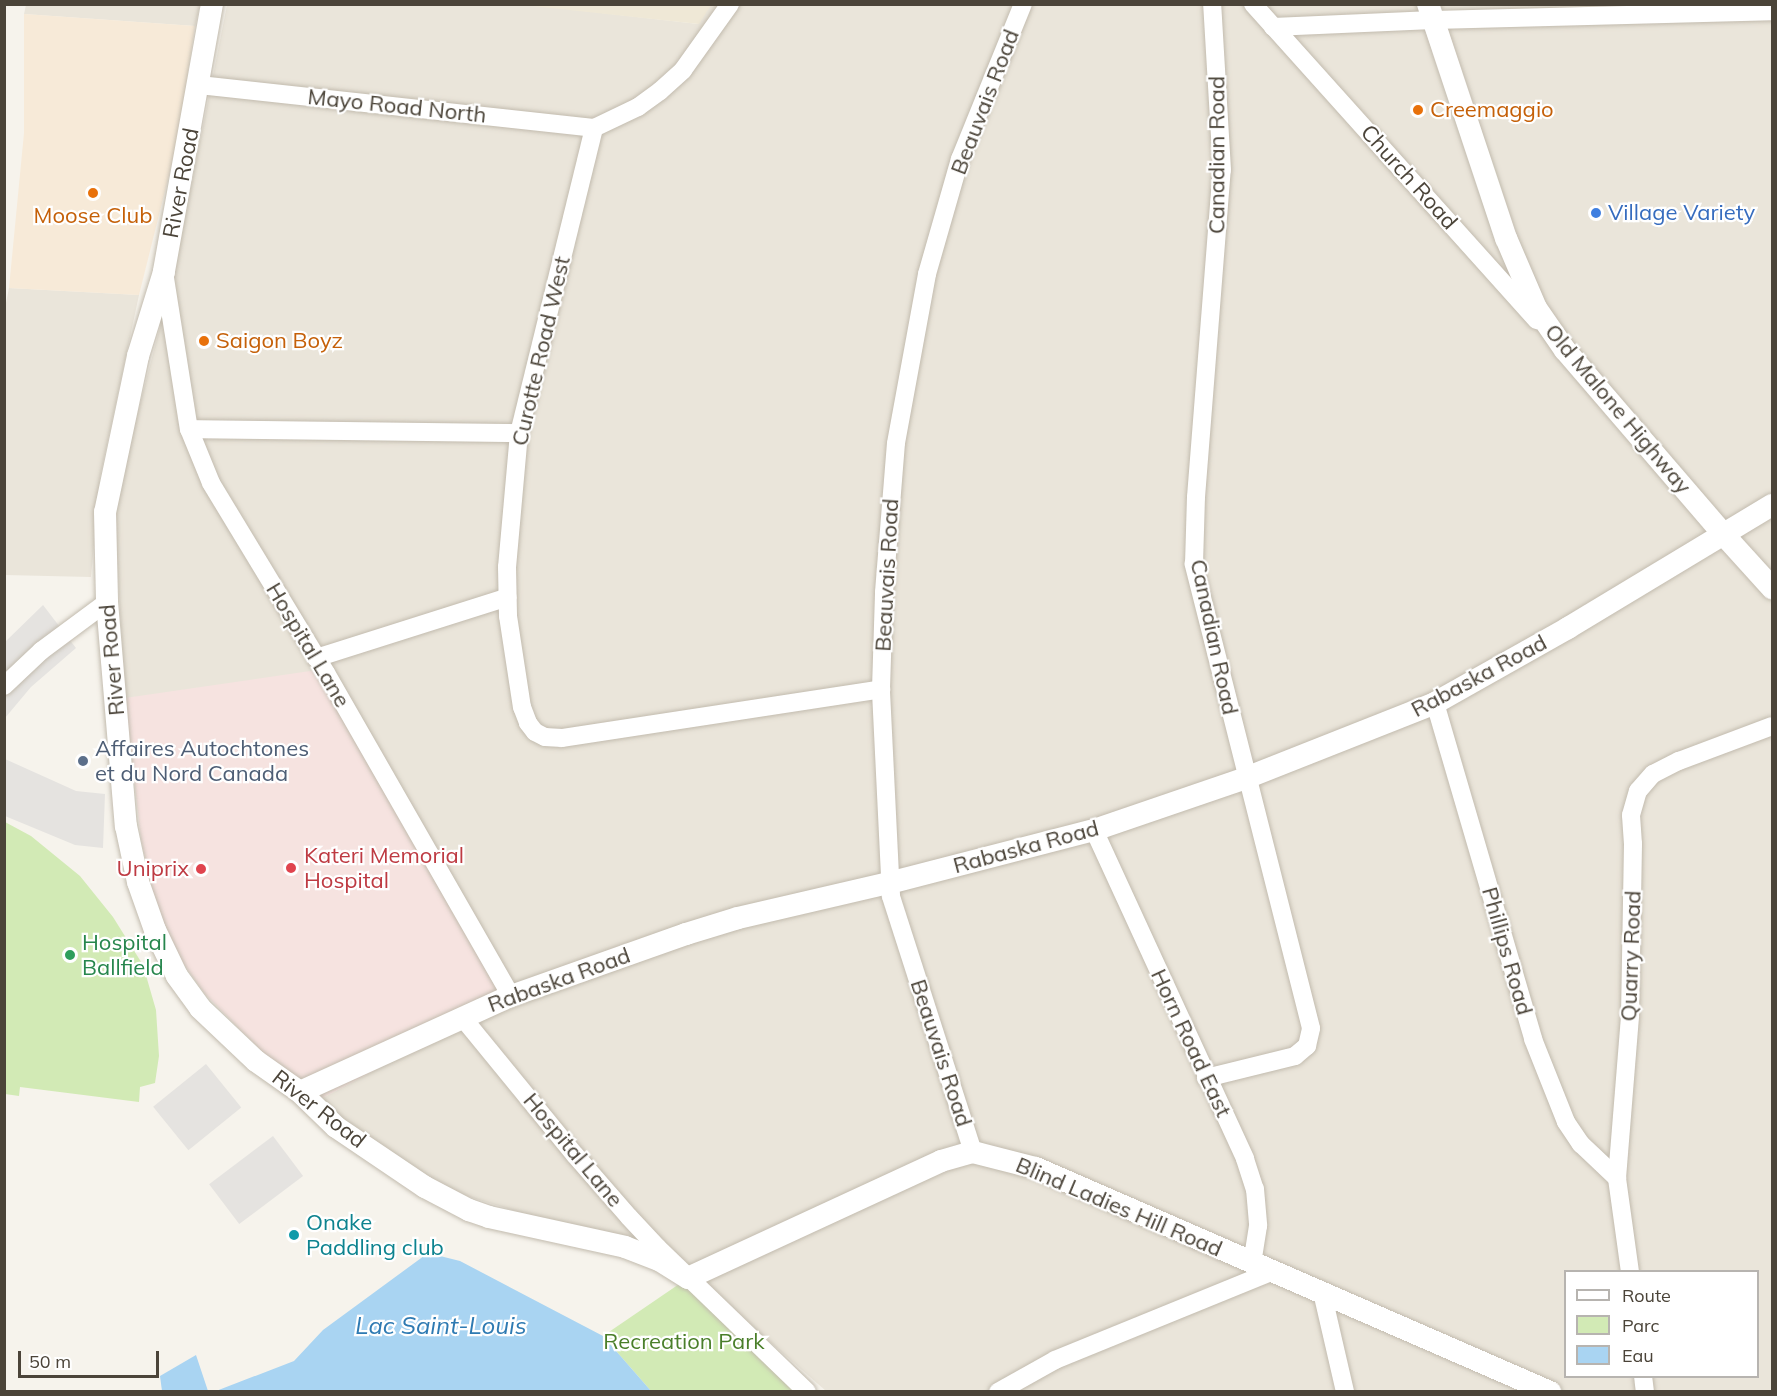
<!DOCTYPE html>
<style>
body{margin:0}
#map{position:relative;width:1777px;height:1396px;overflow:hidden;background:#f6f3ec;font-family:Mulish,sans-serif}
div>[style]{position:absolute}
.residential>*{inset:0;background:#eae5da}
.commercial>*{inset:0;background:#f7ead8}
.education>*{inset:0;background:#efe8d6}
.medical>*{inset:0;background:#f6e3e0}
.green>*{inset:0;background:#d2eab5}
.parking>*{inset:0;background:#e5e3e0;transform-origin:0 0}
.water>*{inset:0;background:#a9d4f2}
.roads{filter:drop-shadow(0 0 2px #c2bbae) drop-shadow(0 0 2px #c2bbae)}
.minor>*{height:18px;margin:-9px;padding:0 9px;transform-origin:9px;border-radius:9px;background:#fff}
.tertiary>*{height:22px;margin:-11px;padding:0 11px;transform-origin:11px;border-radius:11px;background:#fff}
.dots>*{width:16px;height:16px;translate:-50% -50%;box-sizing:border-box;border:3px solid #fff;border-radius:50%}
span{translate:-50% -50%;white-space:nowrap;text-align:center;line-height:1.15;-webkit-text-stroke:4.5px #fff;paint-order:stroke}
.street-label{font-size:22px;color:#4b4439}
.food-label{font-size:22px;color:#c56008}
.left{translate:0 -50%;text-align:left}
.shop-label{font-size:22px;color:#366cbe}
.service-label{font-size:22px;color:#4e5e75}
.health-label{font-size:22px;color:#be3a42}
.right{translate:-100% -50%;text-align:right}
.leisure-label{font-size:22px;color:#27864d}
.culture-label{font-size:22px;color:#0d838f}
.park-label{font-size:22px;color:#4a7f2a}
.water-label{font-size:24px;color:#2e7ab2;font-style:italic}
.frame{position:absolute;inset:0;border:6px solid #4b4439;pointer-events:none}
.legend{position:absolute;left:1564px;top:1270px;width:195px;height:108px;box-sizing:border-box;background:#fff;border:2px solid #b7b4b0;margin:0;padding:8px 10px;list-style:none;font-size:18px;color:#4b4439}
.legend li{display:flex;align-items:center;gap:12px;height:30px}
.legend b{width:30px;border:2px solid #b7b4b0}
.scale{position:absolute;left:18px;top:1351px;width:141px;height:27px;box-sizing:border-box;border:3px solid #4b4439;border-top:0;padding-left:8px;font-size:18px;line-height:21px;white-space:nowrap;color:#4b4439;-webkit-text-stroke:4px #fff;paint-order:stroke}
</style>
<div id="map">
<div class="residential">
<div style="clip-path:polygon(evenodd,523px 4px,698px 24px,711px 4px,1772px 5px,1772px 1391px,826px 1391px,676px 1260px,414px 1180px,313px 1103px,512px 998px,125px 698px,114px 504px,174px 273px,227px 5px,523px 4px,1566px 1272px,1758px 1272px,1758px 1376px,1566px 1376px,1566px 1272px)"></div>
<div style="clip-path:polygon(26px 5px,200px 5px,195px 26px,24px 14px)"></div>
<div style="clip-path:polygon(9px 288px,139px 295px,100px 477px,91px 577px,5px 575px,4px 313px)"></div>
</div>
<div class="commercial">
<div style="clip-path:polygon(24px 14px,195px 26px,178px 139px,139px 295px,9px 288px,24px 133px)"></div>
</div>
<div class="education">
<div style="clip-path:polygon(523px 5px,711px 4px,711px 5px,699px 24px)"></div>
</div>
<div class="medical">
<div style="clip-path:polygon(317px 670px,513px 998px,313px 1103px,205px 994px,173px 949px,154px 898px,141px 839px,125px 698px)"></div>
</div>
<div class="green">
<div style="clip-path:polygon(5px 822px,31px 836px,80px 876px,113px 917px,143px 965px,156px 1010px,159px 1056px,155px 1083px,140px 1087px,139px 1102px,20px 1087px,19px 1096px,5px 1094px)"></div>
<div style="clip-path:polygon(688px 1278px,807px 1391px,651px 1391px,603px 1336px)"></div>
</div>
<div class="parking">
<div style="clip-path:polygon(43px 605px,76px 648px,31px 687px,5px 718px,5px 642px)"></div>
<div style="clip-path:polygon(5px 759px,76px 791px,105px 794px,103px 848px,75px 845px,5px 816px)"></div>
<div style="left:206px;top:1064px;width:56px;height:68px;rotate:51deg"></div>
<div style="left:273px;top:1136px;width:50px;height:80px;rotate:53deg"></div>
</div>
<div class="water">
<div style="clip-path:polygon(428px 1253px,460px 1261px,603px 1336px,651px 1391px,216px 1391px,294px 1361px,323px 1330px)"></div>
<div style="clip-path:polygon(196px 1355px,208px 1391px,162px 1391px,160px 1376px)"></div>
</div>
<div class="roads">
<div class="minor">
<div style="left:1253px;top:4px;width:425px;rotate:48.1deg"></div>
<div style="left:1273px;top:27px;width:160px;rotate:-2.5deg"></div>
<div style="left:1433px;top:20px;width:339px;rotate:-1.5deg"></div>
<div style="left:199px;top:85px;width:397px;rotate:6.2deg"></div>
<div style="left:594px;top:128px;width:314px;rotate:103.8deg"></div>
<div style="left:519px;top:433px;width:135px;rotate:95.1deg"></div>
<div style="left:507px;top:567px;width:49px;rotate:88.8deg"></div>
<div style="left:508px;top:616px;width:92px;rotate:81.3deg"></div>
<div style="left:522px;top:707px;width:17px;rotate:69deg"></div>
<div style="left:528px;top:723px;width:11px;rotate:52deg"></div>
<div style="left:535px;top:732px;width:11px;rotate:27deg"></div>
<div style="left:545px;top:737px;width:17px;rotate:3deg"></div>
<div style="left:562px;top:738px;width:323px;rotate:-8.7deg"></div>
<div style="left:594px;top:128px;width:49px;rotate:-25.5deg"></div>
<div style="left:638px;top:107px;width:27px;rotate:-36deg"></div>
<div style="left:660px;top:91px;width:31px;rotate:-42deg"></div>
<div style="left:683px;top:70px;width:81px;rotate:-54.5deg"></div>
<div style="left:164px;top:272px;width:159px;rotate:81deg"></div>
<div style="left:189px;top:429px;width:58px;rotate:67.8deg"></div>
<div style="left:211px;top:483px;width:222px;rotate:58.8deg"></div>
<div style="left:326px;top:673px;width:372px;rotate:60.2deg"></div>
<div style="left:189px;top:429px;width:330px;rotate:0.7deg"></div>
<div style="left:316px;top:658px;width:201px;rotate:-17.6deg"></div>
<div style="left:4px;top:686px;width:51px;rotate:-43.4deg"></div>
<div style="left:41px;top:651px;width:82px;rotate:-36.6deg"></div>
<div style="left:1435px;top:703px;width:350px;rotate:73.7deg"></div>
<div style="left:1533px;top:1039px;width:89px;rotate:68.3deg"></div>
<div style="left:1566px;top:1122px;width:27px;rotate:56deg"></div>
<div style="left:1581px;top:1144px;width:50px;rotate:43.4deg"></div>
<div style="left:1094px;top:830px;width:362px;rotate:65.3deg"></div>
<div style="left:1245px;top:1159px;width:32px;rotate:72deg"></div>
<div style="left:1255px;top:1189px;width:37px;rotate:85deg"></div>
<div style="left:1258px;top:1226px;width:36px;rotate:99deg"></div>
<div style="left:462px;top:1017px;width:178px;rotate:50.7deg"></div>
<div style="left:575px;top:1155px;width:82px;rotate:48.9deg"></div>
<div style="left:629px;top:1217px;width:42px;rotate:46.9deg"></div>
<div style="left:658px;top:1248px;width:207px;rotate:44deg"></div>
<div style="left:1206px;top:1078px;width:92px;rotate:-13.9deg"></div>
<div style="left:1295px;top:1056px;width:16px;rotate:-40deg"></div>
<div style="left:1307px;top:1046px;width:18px;rotate:-77deg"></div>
<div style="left:1311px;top:1028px;width:479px;rotate:-104.2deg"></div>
<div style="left:1194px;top:564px;width:67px;rotate:-88.3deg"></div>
<div style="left:1196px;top:497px;width:328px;rotate:-85.5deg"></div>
<div style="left:1222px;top:170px;width:166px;rotate:-93.4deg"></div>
<div style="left:973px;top:1152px;width:269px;rotate:-107.8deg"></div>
<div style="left:891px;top:896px;width:207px;rotate:-92.8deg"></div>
<div style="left:881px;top:689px;width:97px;rotate:-88.2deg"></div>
<div style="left:884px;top:592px;width:149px;rotate:-85.4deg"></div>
<div style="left:896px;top:443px;width:172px;rotate:-79.6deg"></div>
<div style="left:927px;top:274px;width:120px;rotate:-74deg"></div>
<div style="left:960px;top:159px;width:167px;rotate:-67.9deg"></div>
<div style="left:1630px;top:1272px;width:95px;rotate:-97.9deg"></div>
<div style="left:1617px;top:1178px;width:163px;rotate:-85.4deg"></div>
<div style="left:1630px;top:1016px;width:172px;rotate:-89deg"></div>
<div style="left:1633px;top:844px;width:29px;rotate:-94deg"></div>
<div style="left:1631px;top:815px;width:25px;rotate:-74deg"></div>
<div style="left:1638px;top:791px;width:23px;rotate:-49deg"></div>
<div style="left:1653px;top:774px;width:29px;rotate:-27deg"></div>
<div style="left:1679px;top:761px;width:99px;rotate:-20.6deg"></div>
<div style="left:1322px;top:1292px;width:103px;rotate:77deg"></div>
<div style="left:1643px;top:1376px;width:16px;rotate:83deg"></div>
<div style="left:998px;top:1392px;width:65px;rotate:-29.3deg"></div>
<div style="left:1055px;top:1360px;width:235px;rotate:-22.2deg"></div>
</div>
<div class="tertiary">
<div style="left:212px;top:4px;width:272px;rotate:100.2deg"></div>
<div style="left:164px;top:272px;width:88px;rotate:107.2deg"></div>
<div style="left:138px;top:356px;width:159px;rotate:101.9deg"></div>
<div style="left:105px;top:512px;width:90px;rotate:88.7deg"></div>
<div style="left:107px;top:602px;width:225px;rotate:85.2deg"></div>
<div style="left:126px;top:826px;width:57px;rotate:77.9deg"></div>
<div style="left:138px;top:882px;width:51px;rotate:70.5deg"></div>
<div style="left:155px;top:930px;width:51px;rotate:64.4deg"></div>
<div style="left:177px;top:976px;width:39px;rotate:54deg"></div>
<div style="left:200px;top:1008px;width:77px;rotate:43.4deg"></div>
<div style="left:256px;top:1061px;width:54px;rotate:35.2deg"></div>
<div style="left:300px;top:1092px;width:50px;rotate:44.2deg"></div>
<div style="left:336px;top:1127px;width:107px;rotate:34deg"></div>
<div style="left:425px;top:1187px;width:50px;rotate:27.6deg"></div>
<div style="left:469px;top:1210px;width:21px;rotate:19deg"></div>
<div style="left:489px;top:1217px;width:139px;rotate:12.4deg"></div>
<div style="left:625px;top:1247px;width:36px;rotate:21deg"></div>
<div style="left:659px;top:1260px;width:34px;rotate:32deg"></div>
<div style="left:688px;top:1278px;width:279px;rotate:-24.8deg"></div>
<div style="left:941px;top:1161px;width:33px;rotate:-16deg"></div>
<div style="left:973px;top:1152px;width:65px;rotate:14.3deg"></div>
<div style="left:1036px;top:1168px;width:561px;rotate:23.55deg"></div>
<div style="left:1428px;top:4px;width:247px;rotate:71.6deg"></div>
<div style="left:1506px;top:238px;width:76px;rotate:66.8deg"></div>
<div style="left:1536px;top:308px;width:51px;rotate:55.4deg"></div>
<div style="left:1565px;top:350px;width:244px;rotate:49.3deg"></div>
<div style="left:1724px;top:535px;width:72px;rotate:47.8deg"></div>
<div style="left:300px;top:1092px;width:232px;rotate:-24.5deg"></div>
<div style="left:511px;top:996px;width:186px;rotate:-19.5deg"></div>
<div style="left:686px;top:934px;width:54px;rotate:-17.1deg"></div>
<div style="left:738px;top:918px;width:155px;rotate:-13.1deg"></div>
<div style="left:889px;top:883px;width:212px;rotate:-14.5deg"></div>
<div style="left:1094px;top:830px;width:161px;rotate:-18.9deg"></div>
<div style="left:1246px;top:778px;width:203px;rotate:-21.6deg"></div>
<div style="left:1435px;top:703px;width:153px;rotate:-29.4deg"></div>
<div style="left:1568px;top:628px;width:238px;rotate:-31.1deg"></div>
</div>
</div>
<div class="dots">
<div style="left:1418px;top:110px;background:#e8710a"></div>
<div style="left:93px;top:193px;background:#e8710a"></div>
<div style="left:1596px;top:213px;background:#3f7fe0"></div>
<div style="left:204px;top:341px;background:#e8710a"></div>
<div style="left:83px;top:761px;background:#5c6f8a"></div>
<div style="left:291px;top:868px;background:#e0444e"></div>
<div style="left:201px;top:869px;background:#e0444e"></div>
<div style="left:70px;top:955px;background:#2e9e5b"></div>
<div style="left:294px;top:1235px;background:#0f9aa8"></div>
</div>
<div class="street-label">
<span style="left:985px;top:102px;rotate:-69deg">Beauvais Road</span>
<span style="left:397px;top:106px;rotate:6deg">Mayo Road North</span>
<span style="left:1217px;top:155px;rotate:-90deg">Canadian Road</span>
<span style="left:1409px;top:177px;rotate:48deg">Church Road</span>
<span style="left:181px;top:183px;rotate:-79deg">River Road</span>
<span style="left:541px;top:351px;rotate:-77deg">Curotte Road West</span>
<span style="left:1618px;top:409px;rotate:50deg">Old Malone Highway</span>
<span style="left:887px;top:575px;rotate:-87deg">Beauvais Road</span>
<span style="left:1214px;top:637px;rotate:78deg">Canadian Road</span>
<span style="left:308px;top:645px;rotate:59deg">Hospital Lane</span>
<span style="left:112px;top:660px;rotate:-95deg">River Road</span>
<span style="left:1479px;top:676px;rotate:-28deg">Rabaska Road</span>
<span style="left:1026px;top:847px;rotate:-15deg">Rabaska Road</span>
<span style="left:1507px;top:951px;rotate:74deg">Phillips Road</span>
<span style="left:1631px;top:956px;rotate:-88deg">Quarry Road</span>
<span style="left:559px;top:980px;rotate:-20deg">Rabaska Road</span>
<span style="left:1191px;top:1043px;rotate:65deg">Horn Road East</span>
<span style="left:941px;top:1053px;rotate:72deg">Beauvais Road</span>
<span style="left:319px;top:1109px;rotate:38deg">River Road</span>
<span style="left:573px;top:1150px;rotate:50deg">Hospital Lane</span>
<span style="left:1119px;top:1207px;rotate:23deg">Blind Ladies Hill Road</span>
</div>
<div class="food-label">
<span class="left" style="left:1430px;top:110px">Creemaggio</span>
<span style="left:93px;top:216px">Moose Club</span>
<span class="left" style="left:216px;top:341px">Saigon Boyz</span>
</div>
<div class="shop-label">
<span class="left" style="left:1608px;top:213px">Village Variety</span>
</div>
<div class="service-label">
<span class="left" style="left:95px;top:761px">Affaires Autochtones<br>et du Nord Canada</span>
</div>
<div class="health-label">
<span class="left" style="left:304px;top:868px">Kateri Memorial<br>Hospital</span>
<span class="right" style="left:189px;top:869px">Uniprix</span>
</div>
<div class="leisure-label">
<span class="left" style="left:82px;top:955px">Hospital<br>Ballfield</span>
</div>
<div class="culture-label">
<span class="left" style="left:306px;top:1235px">Onake<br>Paddling club</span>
</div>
<div class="park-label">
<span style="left:684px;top:1342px">Recreation Park</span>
</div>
<div class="water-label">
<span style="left:441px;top:1326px">Lac Saint-Louis</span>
</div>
<div class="frame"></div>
<ul class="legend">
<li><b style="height:8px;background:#fff"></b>Route</li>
<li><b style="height:16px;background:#d2eab5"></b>Parc</li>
<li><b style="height:16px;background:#a9d4f2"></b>Eau</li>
</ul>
<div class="scale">50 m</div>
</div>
